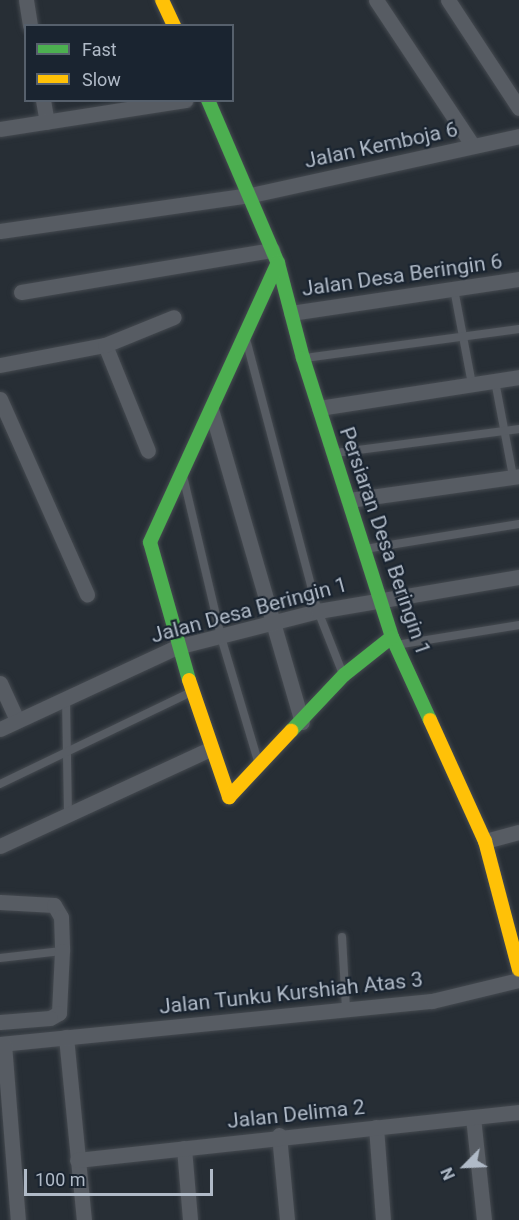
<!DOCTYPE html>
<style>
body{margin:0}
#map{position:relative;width:519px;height:1220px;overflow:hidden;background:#272e35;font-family:Roboto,sans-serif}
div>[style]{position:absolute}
.roads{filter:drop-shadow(0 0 2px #454a50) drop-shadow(0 0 2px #454a50)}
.lane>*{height:8px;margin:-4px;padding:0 4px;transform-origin:4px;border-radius:4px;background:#575c63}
.street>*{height:15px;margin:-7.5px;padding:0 7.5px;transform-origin:7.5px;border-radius:7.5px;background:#575c63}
.fast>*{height:14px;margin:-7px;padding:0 7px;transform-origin:7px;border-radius:7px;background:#4caf50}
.slow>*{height:14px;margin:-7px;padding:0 7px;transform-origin:7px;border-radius:7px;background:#ffc107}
span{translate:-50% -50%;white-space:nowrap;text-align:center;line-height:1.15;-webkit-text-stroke:4.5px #1a2430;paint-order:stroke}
.street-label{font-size:21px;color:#b0bac7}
.legend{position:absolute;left:24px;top:24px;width:210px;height:78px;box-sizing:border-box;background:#1a2430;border:2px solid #56606c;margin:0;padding:8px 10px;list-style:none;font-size:18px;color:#b0bac7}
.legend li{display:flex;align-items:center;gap:12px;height:30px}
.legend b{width:30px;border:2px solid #56606c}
.north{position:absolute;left:435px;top:1136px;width:60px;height:60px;-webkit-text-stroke:4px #1a2430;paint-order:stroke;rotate:246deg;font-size:16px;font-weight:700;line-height:24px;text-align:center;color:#b0bac7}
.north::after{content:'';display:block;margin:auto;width:21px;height:27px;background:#b0bac7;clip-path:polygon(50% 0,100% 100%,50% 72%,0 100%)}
.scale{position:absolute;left:24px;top:1169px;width:189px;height:27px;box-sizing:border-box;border:3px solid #b0bac7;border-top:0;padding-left:8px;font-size:18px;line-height:21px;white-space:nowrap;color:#b0bac7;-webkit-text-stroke:4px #1a2430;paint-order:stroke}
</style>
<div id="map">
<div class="roads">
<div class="lane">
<div style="left:454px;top:289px;width:97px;rotate:79.3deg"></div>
<div style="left:247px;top:343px;width:277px;rotate:75.2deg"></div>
<div style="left:318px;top:611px;width:68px;rotate:68.4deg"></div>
<div style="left:305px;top:358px;width:216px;rotate:-7.7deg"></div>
<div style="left:495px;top:381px;width:97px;rotate:79.3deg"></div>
<div style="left:335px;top:453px;width:186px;rotate:-7.4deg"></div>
<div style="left:184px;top:480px;width:161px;rotate:76.7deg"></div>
<div style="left:221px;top:637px;width:129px;rotate:73.4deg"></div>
<div style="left:365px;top:549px;width:156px;rotate:-9.2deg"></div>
<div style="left:396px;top:645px;width:125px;rotate:-9.2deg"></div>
<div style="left:66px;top:699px;width:115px;rotate:89deg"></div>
<div style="left:0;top:784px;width:212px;rotate:-25.7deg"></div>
<div style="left:342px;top:937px;width:72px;rotate:86.8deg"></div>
<div style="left:0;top:958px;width:62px;rotate:-6.4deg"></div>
</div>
<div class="street">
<div style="left:26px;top:0;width:26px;rotate:81deg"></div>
<div style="left:376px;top:0;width:175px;rotate:56.4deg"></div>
<div style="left:448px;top:0;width:129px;rotate:56.7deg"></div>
<div style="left:43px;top:100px;width:22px;rotate:80deg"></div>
<div style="left:0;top:129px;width:188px;rotate:-8.9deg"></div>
<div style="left:0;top:231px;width:254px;rotate:-8.2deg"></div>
<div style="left:251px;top:195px;width:274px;rotate:-12.4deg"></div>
<div style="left:21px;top:292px;width:255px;rotate:-9.5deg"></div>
<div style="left:291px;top:313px;width:231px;rotate:-8.5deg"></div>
<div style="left:105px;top:345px;width:114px;rotate:67.9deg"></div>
<div style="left:0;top:365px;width:107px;rotate:-10.8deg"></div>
<div style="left:105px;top:345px;width:74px;rotate:-22.1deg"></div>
<div style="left:0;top:399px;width:214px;rotate:66deg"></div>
<div style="left:319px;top:408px;width:202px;rotate:-8.8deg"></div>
<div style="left:211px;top:409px;width:326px;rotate:73.8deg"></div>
<div style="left:349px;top:500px;width:172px;rotate:-8deg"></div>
<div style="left:0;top:683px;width:41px;rotate:65.3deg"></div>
<div style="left:0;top:729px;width:195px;rotate:-24.9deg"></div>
<div style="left:177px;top:647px;width:146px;rotate:-14.3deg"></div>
<div style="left:318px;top:611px;width:204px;rotate:-9.6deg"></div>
<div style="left:485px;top:841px;width:35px;rotate:-15deg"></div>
<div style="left:0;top:846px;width:231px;rotate:-24.8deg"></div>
<div style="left:0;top:902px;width:54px;rotate:3.2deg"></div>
<div style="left:54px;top:905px;width:14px;rotate:60deg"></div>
<div style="left:61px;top:917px;width:34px;rotate:88deg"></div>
<div style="left:62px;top:951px;width:62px;rotate:92.8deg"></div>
<div style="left:59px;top:1013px;width:10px;rotate:151deg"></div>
<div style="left:50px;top:1018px;width:50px;rotate:175.4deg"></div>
<div style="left:66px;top:1037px;width:184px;rotate:84.4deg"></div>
<div style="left:0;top:1044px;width:434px;rotate:-5.7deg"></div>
<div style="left:432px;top:1001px;width:89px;rotate:-13.6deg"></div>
<div style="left:4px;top:1044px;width:177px;rotate:85.5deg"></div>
<div style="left:473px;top:1117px;width:104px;rotate:83.9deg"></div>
<div style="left:376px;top:1127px;width:93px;rotate:85.7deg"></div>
<div style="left:279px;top:1135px;width:85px;rotate:84.6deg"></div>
<div style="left:184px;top:1148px;width:72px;rotate:85.2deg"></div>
<div style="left:77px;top:1160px;width:445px;rotate:-6.2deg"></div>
</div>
<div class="fast">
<div style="left:208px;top:100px;width:177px;rotate:66.8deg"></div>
<div style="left:278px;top:263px;width:98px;rotate:75.3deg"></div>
<div style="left:303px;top:358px;width:293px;rotate:72.3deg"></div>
<div style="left:392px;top:637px;width:91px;rotate:65.4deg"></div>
<div style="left:189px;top:680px;width:143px;rotate:-105.8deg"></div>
<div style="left:150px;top:542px;width:307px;rotate:-65.4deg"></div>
<div style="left:291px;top:731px;width:77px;rotate:-46.6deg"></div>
<div style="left:344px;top:675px;width:61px;rotate:-38.4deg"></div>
</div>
<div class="slow">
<div style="left:162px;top:0;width:29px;rotate:65deg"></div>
<div style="left:189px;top:680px;width:124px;rotate:71.1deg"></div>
<div style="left:229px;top:797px;width:91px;rotate:-46.8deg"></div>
<div style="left:430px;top:720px;width:133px;rotate:65.6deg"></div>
<div style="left:485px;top:841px;width:133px;rotate:75.2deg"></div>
</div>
</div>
<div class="street-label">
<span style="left:381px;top:145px;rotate:-12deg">Jalan Kemboja 6</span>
<span style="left:402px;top:275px;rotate:-8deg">Jalan Desa Beringin 6</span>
<span style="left:385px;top:541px;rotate:71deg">Persiaran Desa Beringin 1</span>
<span style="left:249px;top:610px;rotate:-15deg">Jalan Desa Beringin 1</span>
<span style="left:291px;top:993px;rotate:-6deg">Jalan Tunku Kurshiah Atas 3</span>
<span style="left:296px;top:1114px;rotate:-6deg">Jalan Delima 2</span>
</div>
<ul class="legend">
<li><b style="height:8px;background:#4caf50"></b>Fast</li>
<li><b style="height:8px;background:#ffc107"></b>Slow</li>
</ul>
<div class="north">N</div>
<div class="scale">100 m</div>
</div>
